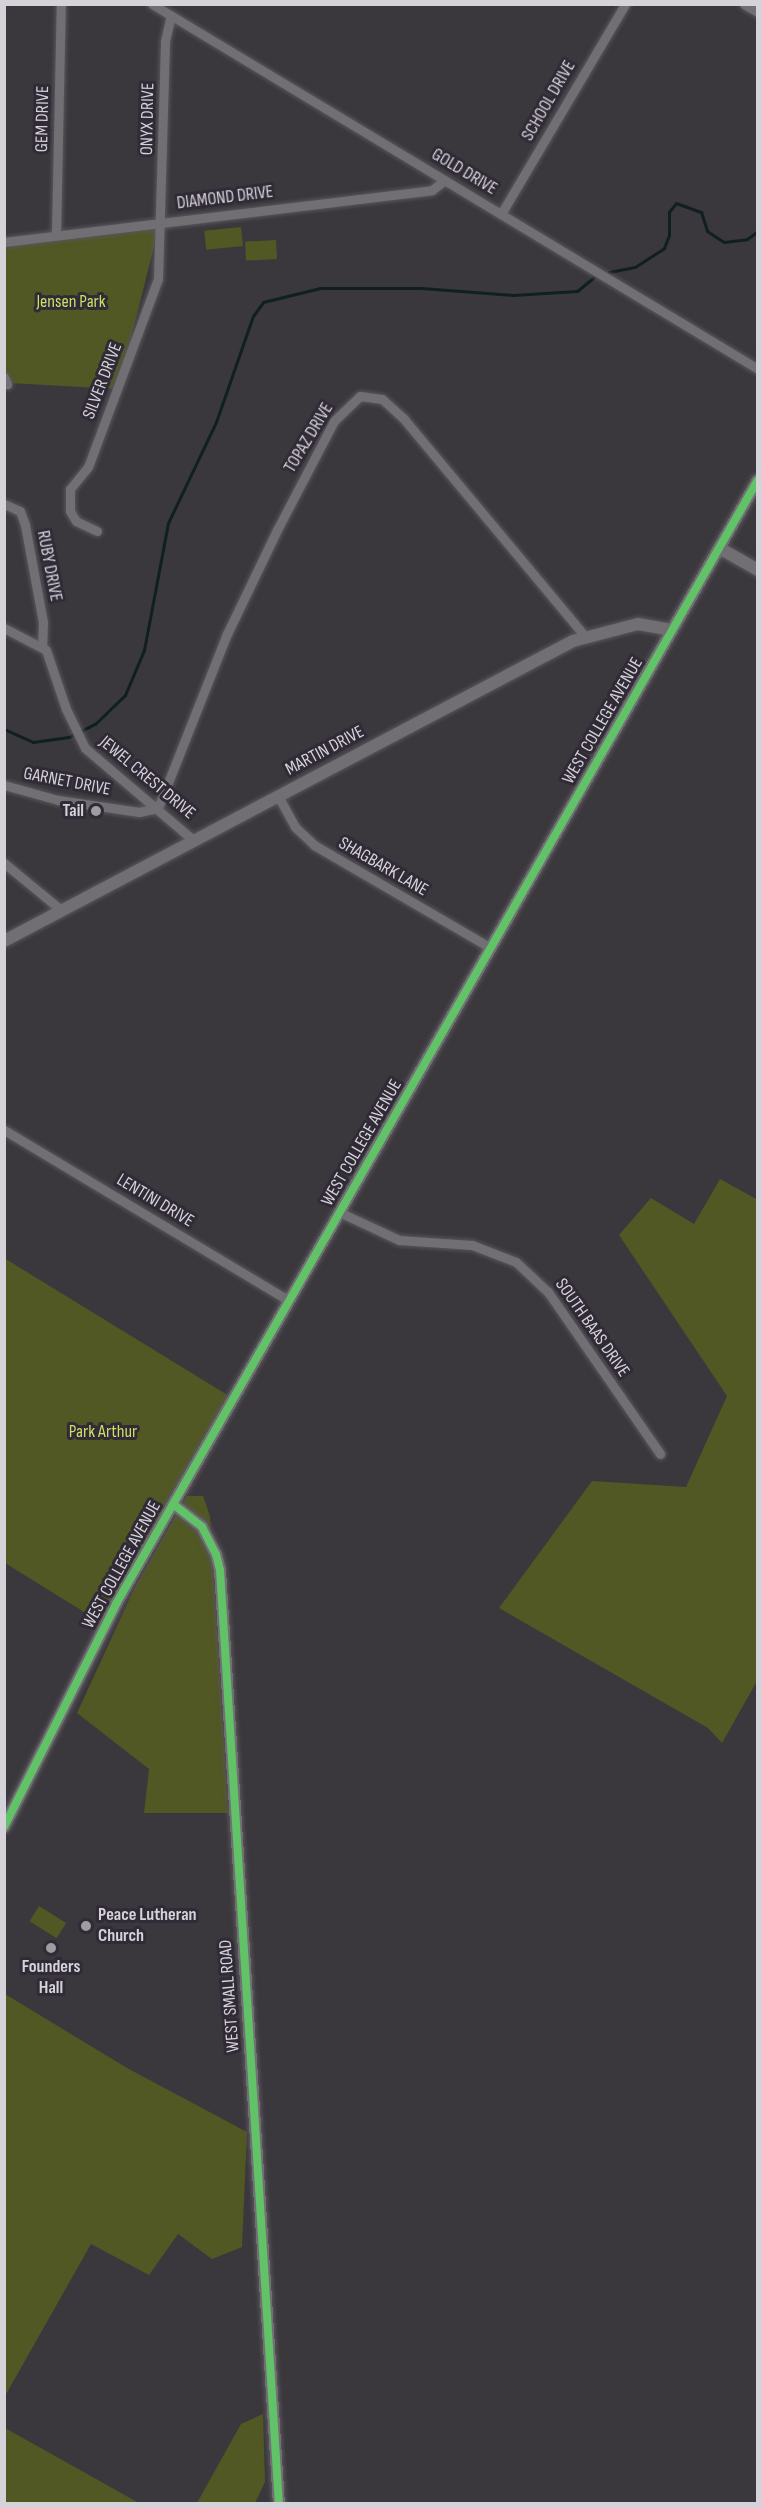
<!DOCTYPE html>
<style>
body{margin:0}
#map{position:relative;width:762px;height:2508px;overflow:hidden;background:#3a383d;font-family:"Sofia Sans Condensed",sans-serif}
div>[style]{position:absolute}
.green>*{inset:0;background:#515823;transform-origin:0 0}
.stream>*{height:3px;margin:-1.5px;padding:0 1.5px;transform-origin:1.5px;border-radius:1.5px;background:#102022}
.roads{filter:drop-shadow(0 0 2px #59565b) drop-shadow(0 0 2px #59565b)}
.minor>*{height:9px;margin:-4.5px;padding:0 4.5px;transform-origin:4.5px;border-radius:4.5px;background:#716f73}
.tertiary>*{height:12px;margin:-6px;padding:0 6px;transform-origin:6px;border-radius:6px;background:#716f73}
.cycleway>*{height:8px;margin:-4px;padding:0 4px;transform-origin:4px;border-radius:4px;background:#61c268}
.dots>*{width:16px;height:16px;translate:-50% -50%;box-sizing:border-box;border:3px solid #302b36;border-radius:50%}
span{translate:-50% -50%;white-space:nowrap;text-align:center;line-height:1.15;-webkit-text-stroke:6px #302b36;paint-order:stroke}
.street-label{font-size:18px;color:#d5d2d9}
.park-label{font-size:18px;color:#cedf64}
.poi-label{font-size:18px;color:#d5d2d9;font-weight:700}
.right{translate:-100% -50%;text-align:right}
.left{translate:0 -50%;text-align:left}
.frame{position:absolute;inset:0;border:6px solid #d5d2d9;pointer-events:none}
</style>
<div id="map">
<div class="green">
<div style="clip-path:polygon(160px 223px,118px 389px,9px 383px,4px 368px,4px 241px)"></div>
<div style="left:241px;top:227px;width:19px;height:37px;rotate:84deg"></div>
<div style="left:276px;top:240px;width:19px;height:31px;rotate:87deg"></div>
<div style="clip-path:polygon(720px 1179px,758px 1200px,757px 1681px,722px 1743px,708px 1728px,499px 1608px,592px 1481px,686px 1487px,727px 1396px,619px 1235px,651px 1198px,694px 1224px)"></div>
<div style="clip-path:polygon(4px 1258px,234px 1399px,105px 1625px,5px 1563px)"></div>
<div style="clip-path:polygon(187px 1496px,203px 1496px,210px 1516px,228px 1813px,144px 1813px,149px 1769px,77px 1713px,135px 1587px)"></div>
<div style="left:39px;top:1906px;width:32px;height:18px;rotate:32deg"></div>
<div style="clip-path:polygon(5px 1994px,127px 2068px,247px 2132px,242px 2247px,212px 2259px,178px 2234px,149px 2275px,91px 2244px,5px 2396px)"></div>
<div style="clip-path:polygon(263px 2414px,265px 2482px,255px 2503px,197px 2503px,241px 2424px)"></div>
<div style="clip-path:polygon(4px 2428px,5px 2428px,139px 2503px,5px 2503px)"></div>
</div>
<div class="stream">
<div style="left:609px;top:272px;width:26px;rotate:-11deg"></div>
<div style="left:635px;top:267px;width:35px;rotate:-33deg"></div>
<div style="left:664px;top:248px;width:14px;rotate:-69deg"></div>
<div style="left:669px;top:235px;width:23px;rotate:-90deg"></div>
<div style="left:669px;top:212px;width:11px;rotate:-52deg"></div>
<div style="left:676px;top:203px;width:27px;rotate:20deg"></div>
<div style="left:701px;top:212px;width:20px;rotate:72deg"></div>
<div style="left:707px;top:231px;width:20px;rotate:33deg"></div>
<div style="left:724px;top:242px;width:23px;rotate:-7deg"></div>
<div style="left:747px;top:239px;width:14px;rotate:-36deg"></div>
<div style="left:4px;top:729px;width:32px;rotate:24deg"></div>
<div style="left:33px;top:742px;width:36px;rotate:-8deg"></div>
<div style="left:69px;top:737px;width:29px;rotate:-27deg"></div>
<div style="left:95px;top:724px;width:42px;rotate:-44deg"></div>
<div style="left:125px;top:695px;width:49px;rotate:-67.1deg"></div>
<div style="left:144px;top:650px;width:129px;rotate:-79.3deg"></div>
<div style="left:168px;top:523px;width:112px;rotate:-64.6deg"></div>
<div style="left:216px;top:422px;width:112px;rotate:-70.8deg"></div>
<div style="left:253px;top:316px;width:17px;rotate:-54deg"></div>
<div style="left:263px;top:302px;width:59px;rotate:-13.8deg"></div>
<div style="left:320px;top:288px;width:102px"></div>
<div style="left:422px;top:288px;width:91px;rotate:4.4deg"></div>
<div style="left:513px;top:295px;width:64px;rotate:-3.6deg"></div>
<div style="left:577px;top:291px;width:21px;rotate:-39deg"></div>
</div>
<div class="roads">
<div class="minor">
<div style="left:152px;top:4px;width:707px;rotate:31.06deg"></div>
<div style="left:744px;top:4px;width:16px;rotate:30deg"></div>
<div style="left:501px;top:214px;width:244px;rotate:-59.4deg"></div>
<div style="left:56px;top:234px;width:230px;rotate:-88.8deg"></div>
<div style="left:4px;top:242px;width:431px;rotate:-6.9deg"></div>
<div style="left:432px;top:190px;width:16px;rotate:-38deg"></div>
<div style="left:4px;top:377px;width:8px;rotate:67deg"></div>
<div style="left:4px;top:504px;width:17px;rotate:24deg"></div>
<div style="left:20px;top:511px;width:15px;rotate:70deg"></div>
<div style="left:25px;top:525px;width:99px;rotate:79.5deg"></div>
<div style="left:43px;top:622px;width:23px;rotate:92deg"></div>
<div style="left:97px;top:531px;width:23px;rotate:-155deg"></div>
<div style="left:76px;top:521px;width:12px;rotate:-121deg"></div>
<div style="left:70px;top:511px;width:22px;rotate:-90deg"></div>
<div style="left:70px;top:489px;width:28px;rotate:-51deg"></div>
<div style="left:88px;top:467px;width:201px;rotate:-69.6deg"></div>
<div style="left:158px;top:279px;width:238px;rotate:-88.3deg"></div>
<div style="left:165px;top:41px;width:26px;rotate:-77deg"></div>
<div style="left:4px;top:628px;width:47px;rotate:27.6deg"></div>
<div style="left:46px;top:650px;width:62px;rotate:71.3deg"></div>
<div style="left:66px;top:709px;width:43px;rotate:64deg"></div>
<div style="left:85px;top:748px;width:142px;rotate:40.4deg"></div>
<div style="left:4px;top:785px;width:56px;rotate:15.5deg"></div>
<div style="left:58px;top:800px;width:82px;rotate:8.4deg"></div>
<div style="left:139px;top:812px;width:19px;rotate:-12deg"></div>
<div style="left:158px;top:808px;width:187px;rotate:-68.4deg"></div>
<div style="left:227px;top:634px;width:115px;rotate:-64.3deg"></div>
<div style="left:277px;top:530px;width:123px;rotate:-62.4deg"></div>
<div style="left:334px;top:421px;width:36px;rotate:-44deg"></div>
<div style="left:360px;top:396px;width:22px;rotate:8deg"></div>
<div style="left:382px;top:399px;width:30px;rotate:42deg"></div>
<div style="left:404px;top:419px;width:283px;rotate:50.2deg"></div>
<div style="left:278px;top:796px;width:35px;rotate:61deg"></div>
<div style="left:295px;top:827px;width:26px;rotate:43deg"></div>
<div style="left:314px;top:845px;width:205px;rotate:30.2deg"></div>
<div style="left:4px;top:863px;width:74px;rotate:39.5deg"></div>
<div style="left:4px;top:1130px;width:331px;rotate:30.9deg"></div>
<div style="left:339px;top:1212px;width:66px;rotate:25deg"></div>
<div style="left:399px;top:1240px;width:73px;rotate:3.9deg"></div>
<div style="left:472px;top:1245px;width:47px;rotate:21.1deg"></div>
<div style="left:516px;top:1262px;width:44px;rotate:43.2deg"></div>
<div style="left:548px;top:1292px;width:197px;rotate:55.3deg"></div>
</div>
<div class="tertiary">
<div style="left:719px;top:548px;width:45px;rotate:29.4deg"></div>
<div style="left:4px;top:941px;width:643px;rotate:-27.8deg"></div>
<div style="left:573px;top:641px;width:67px;rotate:-14.7deg"></div>
<div style="left:638px;top:624px;width:34px;rotate:10deg"></div>
<div style="left:173px;top:1504px;width:37px;rotate:38deg"></div>
<div style="left:202px;top:1527px;width:30px;rotate:63deg"></div>
<div style="left:216px;top:1554px;width:16px;rotate:76deg"></div>
<div style="left:220px;top:1570px;width:936px;rotate:86.39deg"></div>
<div style="left:4px;top:1827px;width:250px;rotate:-63.3deg"></div>
<div style="left:116px;top:1604px;width:1294px;rotate:-60.27deg"></div>
</div>
</div>
<div class="cycleway">
<div style="left:173px;top:1504px;width:37px;rotate:38deg"></div>
<div style="left:202px;top:1527px;width:30px;rotate:63deg"></div>
<div style="left:216px;top:1554px;width:16px;rotate:76deg"></div>
<div style="left:220px;top:1570px;width:936px;rotate:86.39deg"></div>
<div style="left:4px;top:1827px;width:250px;rotate:-63.3deg"></div>
<div style="left:116px;top:1604px;width:1294px;rotate:-60.27deg"></div>
</div>
<div class="dots">
<div style="left:96px;top:811px;background:#9f9ca2"></div>
<div style="left:86px;top:1926px;background:#9f9ca2"></div>
<div style="left:51px;top:1948px;background:#9f9ca2"></div>
</div>
<div class="street-label">
<span style="left:549px;top:101px;rotate:-60deg">SCHOOL DRIVE</span>
<span style="left:43px;top:119px;rotate:-89deg">GEM DRIVE</span>
<span style="left:148px;top:119px;rotate:-89deg">ONYX DRIVE</span>
<span style="left:464px;top:172px;rotate:31deg">GOLD DRIVE</span>
<span style="left:225px;top:198px;rotate:-7deg">DIAMOND DRIVE</span>
<span style="left:103px;top:381px;rotate:-69deg">SILVER DRIVE</span>
<span style="left:309px;top:438px;rotate:-59deg">TOPAZ DRIVE</span>
<span style="left:49px;top:566px;rotate:79deg">RUBY DRIVE</span>
<span style="left:603px;top:721px;rotate:-60deg">WEST COLLEGE AVENUE</span>
<span style="left:325px;top:751px;rotate:-28deg">MARTIN DRIVE</span>
<span style="left:147px;top:778px;rotate:40deg">JEWEL CREST DRIVE</span>
<span style="left:67px;top:782px;rotate:11deg">GARNET DRIVE</span>
<span style="left:383px;top:867px;rotate:30deg">SHAGBARK LANE</span>
<span style="left:362px;top:1143px;rotate:-60deg">WEST COLLEGE AVENUE</span>
<span style="left:155px;top:1201px;rotate:31deg">LENTINI DRIVE</span>
<span style="left:592px;top:1328px;rotate:55deg">SOUTH BAAS DRIVE</span>
<span style="left:122px;top:1565px;rotate:-61deg">WEST COLLEGE AVENUE</span>
<span style="left:230px;top:1996px;rotate:-94deg">WEST SMALL ROAD</span>
</div>
<div class="park-label">
<span style="left:71px;top:302px">Jensen Park</span>
<span style="left:103px;top:1432px">Park Arthur</span>
</div>
<div class="poi-label">
<span class="right" style="left:84px;top:811px">Tail</span>
<span class="left" style="left:98px;top:1926px">Peace Lutheran<br>Church</span>
<span style="left:51px;top:1978px">Founders<br>Hall</span>
</div>
<div class="frame"></div>
</div>
